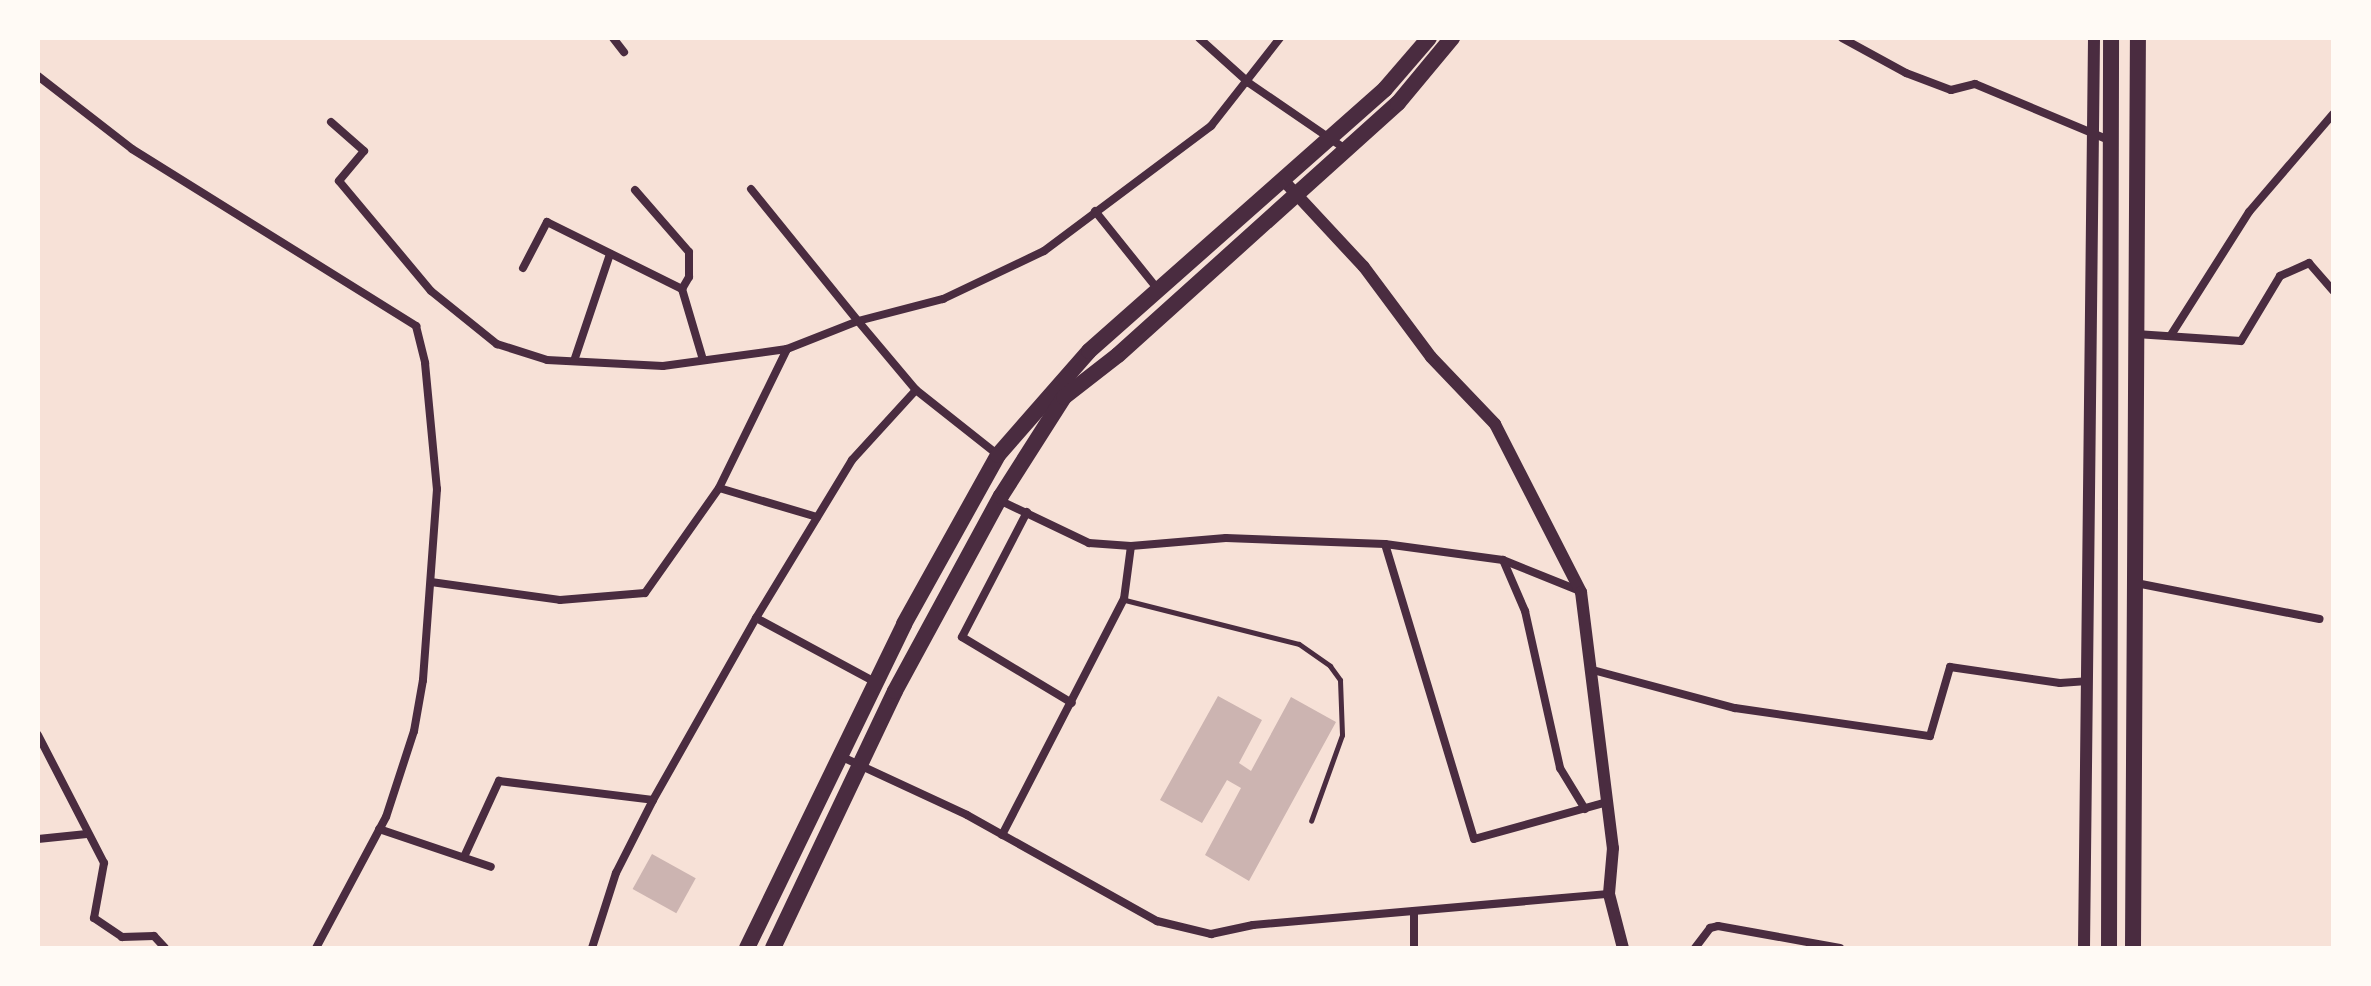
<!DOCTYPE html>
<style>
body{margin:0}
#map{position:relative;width:2371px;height:986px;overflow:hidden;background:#f7e1d7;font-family:"Crimson Pro",serif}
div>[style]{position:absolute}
.building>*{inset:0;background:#ccb4b1;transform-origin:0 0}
.service>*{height:5px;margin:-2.5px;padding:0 2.5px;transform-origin:2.5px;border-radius:2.5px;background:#4a2c40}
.minor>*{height:8px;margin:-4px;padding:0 4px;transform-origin:4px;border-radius:4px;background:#4a2c40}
.tertiary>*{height:12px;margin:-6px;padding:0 6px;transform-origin:6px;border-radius:6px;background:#4a2c40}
.primary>*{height:16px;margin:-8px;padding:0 8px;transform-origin:8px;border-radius:8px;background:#4a2c40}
.trunk>*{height:16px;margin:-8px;padding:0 8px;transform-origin:8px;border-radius:8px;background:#4a2c40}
span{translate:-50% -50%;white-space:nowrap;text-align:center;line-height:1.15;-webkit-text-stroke:7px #fffaf5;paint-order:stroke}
.frame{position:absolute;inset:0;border:40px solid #fffaf5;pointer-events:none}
</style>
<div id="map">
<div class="building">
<div style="clip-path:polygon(1218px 696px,1262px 720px,1239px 763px,1251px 771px,1291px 697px,1336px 722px,1249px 881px,1205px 855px,1241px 788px,1227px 780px,1202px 823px,1160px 800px)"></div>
<div style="left:652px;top:854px;width:50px;height:40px;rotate:29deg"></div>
</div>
<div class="service">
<div style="left:1125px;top:600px;width:179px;rotate:14.2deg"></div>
<div style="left:1299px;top:644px;width:38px;rotate:35deg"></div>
<div style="left:1330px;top:666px;width:17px;rotate:54deg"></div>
<div style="left:1340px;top:680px;width:55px;rotate:87.9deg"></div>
<div style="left:1342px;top:735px;width:91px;rotate:109.8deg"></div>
</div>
<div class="minor">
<div style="left:613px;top:38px;width:18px;rotate:52deg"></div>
<div style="left:1199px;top:38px;width:67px;rotate:42deg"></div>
<div style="left:1249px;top:83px;width:115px;rotate:34.4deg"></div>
<div style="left:1842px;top:38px;width:73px;rotate:28.7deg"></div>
<div style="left:1906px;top:73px;width:48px;rotate:20.7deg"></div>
<div style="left:1951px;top:90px;width:25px;rotate:-14deg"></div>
<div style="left:1975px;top:84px;width:147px;rotate:22.7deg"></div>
<div style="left:38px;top:76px;width:119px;rotate:37.8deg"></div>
<div style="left:132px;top:149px;width:335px;rotate:31.9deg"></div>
<div style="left:416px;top:326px;width:38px;rotate:76deg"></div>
<div style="left:425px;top:363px;width:127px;rotate:84.6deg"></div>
<div style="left:437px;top:489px;width:192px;rotate:94.2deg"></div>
<div style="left:423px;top:680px;width:52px;rotate:100deg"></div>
<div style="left:414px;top:731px;width:90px;rotate:108deg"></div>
<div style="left:386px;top:817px;width:149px;rotate:118.1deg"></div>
<div style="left:331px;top:122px;width:44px;rotate:41.3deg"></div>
<div style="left:364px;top:151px;width:39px;rotate:130deg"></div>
<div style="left:339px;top:181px;width:143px;rotate:50.1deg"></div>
<div style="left:431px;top:291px;width:85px;rotate:38.8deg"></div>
<div style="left:497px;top:344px;width:52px;rotate:17.7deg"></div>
<div style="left:547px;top:360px;width:116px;rotate:3deg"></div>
<div style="left:663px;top:366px;width:125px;rotate:-7.8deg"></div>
<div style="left:751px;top:189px;width:170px;rotate:51deg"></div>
<div style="left:858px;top:321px;width:88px;rotate:-14.5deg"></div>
<div style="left:943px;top:299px;width:112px;rotate:-25.4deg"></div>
<div style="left:1044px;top:251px;width:209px;rotate:-36.8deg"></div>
<div style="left:1211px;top:126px;width:112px;rotate:-51.9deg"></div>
<div style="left:635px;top:190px;width:82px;rotate:48.9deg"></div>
<div style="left:689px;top:252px;width:25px;rotate:90deg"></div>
<div style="left:689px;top:277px;width:14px;rotate:120deg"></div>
<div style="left:682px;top:289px;width:74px;rotate:73.5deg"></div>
<div style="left:1095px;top:211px;width:102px;rotate:51.3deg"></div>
<div style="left:523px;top:268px;width:52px;rotate:-62.4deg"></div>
<div style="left:547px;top:222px;width:151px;rotate:26.4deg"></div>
<div style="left:2136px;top:334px;width:105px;rotate:3.8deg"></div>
<div style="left:2241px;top:341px;width:76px;rotate:-59deg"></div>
<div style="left:2280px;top:276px;width:32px;rotate:-24deg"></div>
<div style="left:2309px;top:263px;width:37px;rotate:49deg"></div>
<div style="left:2171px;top:335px;width:146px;rotate:-57.6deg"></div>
<div style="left:2249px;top:212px;width:129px;rotate:-49.4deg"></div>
<div style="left:574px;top:361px;width:113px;rotate:-71.4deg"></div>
<div style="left:999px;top:500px;width:100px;rotate:25.5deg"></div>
<div style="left:1089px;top:543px;width:42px;rotate:4.1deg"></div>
<div style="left:1131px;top:546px;width:95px;rotate:-4.8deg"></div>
<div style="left:1226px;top:538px;width:159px;rotate:2.2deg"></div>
<div style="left:1385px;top:544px;width:119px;rotate:7.7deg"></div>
<div style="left:1503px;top:560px;width:83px;rotate:21.9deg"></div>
<div style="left:1027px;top:512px;width:141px;rotate:117.5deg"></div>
<div style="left:962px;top:637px;width:128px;rotate:31deg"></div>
<div style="left:817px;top:517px;width:102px;rotate:-163.5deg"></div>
<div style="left:719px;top:488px;width:155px;rotate:-63.9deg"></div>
<div style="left:787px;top:349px;width:76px;rotate:-21.5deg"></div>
<div style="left:858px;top:321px;width:90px;rotate:50deg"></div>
<div style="left:916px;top:390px;width:105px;rotate:38.4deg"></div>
<div style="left:1385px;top:544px;width:308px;rotate:73.2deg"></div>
<div style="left:1474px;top:839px;width:135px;rotate:-15.5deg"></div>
<div style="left:1503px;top:560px;width:56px;rotate:66.7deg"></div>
<div style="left:1525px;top:611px;width:161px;rotate:77.4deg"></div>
<div style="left:1560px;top:768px;width:48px;rotate:58.6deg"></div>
<div style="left:431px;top:582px;width:130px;rotate:7.9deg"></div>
<div style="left:560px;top:600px;width:85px;rotate:-4.7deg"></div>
<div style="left:645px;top:593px;width:128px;rotate:-54.8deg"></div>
<div style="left:2136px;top:583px;width:187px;rotate:11.1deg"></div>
<div style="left:1589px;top:669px;width:151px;rotate:15deg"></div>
<div style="left:1735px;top:708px;width:197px;rotate:8.2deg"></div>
<div style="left:1930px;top:736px;width:72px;rotate:-73.8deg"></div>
<div style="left:1950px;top:667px;width:111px;rotate:8.3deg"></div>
<div style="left:2060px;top:683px;width:27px;rotate:-4deg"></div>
<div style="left:875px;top:682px;width:135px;rotate:-151.7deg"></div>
<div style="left:756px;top:618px;width:185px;rotate:-58.7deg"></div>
<div style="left:852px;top:460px;width:95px;rotate:-47.6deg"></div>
<div style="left:38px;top:735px;width:144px;rotate:62.7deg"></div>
<div style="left:104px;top:863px;width:56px;rotate:100.3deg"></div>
<div style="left:94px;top:918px;width:34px;rotate:34deg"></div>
<div style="left:122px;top:937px;width:32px;rotate:-2deg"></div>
<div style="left:154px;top:936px;width:16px;rotate:47deg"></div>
<div style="left:840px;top:756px;width:140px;rotate:24.9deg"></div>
<div style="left:967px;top:815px;width:218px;rotate:29.2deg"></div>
<div style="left:1157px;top:921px;width:56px;rotate:13.5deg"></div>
<div style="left:1211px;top:934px;width:43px;rotate:-12.1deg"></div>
<div style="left:1253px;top:925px;width:357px;rotate:-5deg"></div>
<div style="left:379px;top:829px;width:118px;rotate:18.7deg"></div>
<div style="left:1002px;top:835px;width:266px;rotate:-62.7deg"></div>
<div style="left:1124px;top:599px;width:53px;rotate:-82.5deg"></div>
<div style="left:38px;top:839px;width:49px;rotate:-5.8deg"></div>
<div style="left:464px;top:857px;width:84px;rotate:-65.3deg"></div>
<div style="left:499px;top:781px;width:155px;rotate:7deg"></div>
<div style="left:653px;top:800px;width:209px;rotate:-60.5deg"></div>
<div style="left:1414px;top:911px;width:37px;rotate:90deg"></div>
<div style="left:592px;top:948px;width:79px;rotate:-72.3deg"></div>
<div style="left:616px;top:873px;width:82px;rotate:-63.1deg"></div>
<div style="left:1695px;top:948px;width:25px;rotate:-53deg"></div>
<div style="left:1710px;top:928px;width:8px;rotate:-14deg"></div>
<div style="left:1718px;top:926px;width:124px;rotate:10.2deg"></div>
</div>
<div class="tertiary">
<div style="left:1284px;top:181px;width:117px;rotate:47.1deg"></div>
<div style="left:1364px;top:267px;width:112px;rotate:53.3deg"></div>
<div style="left:1431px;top:357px;width:93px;rotate:46.3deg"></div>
<div style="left:1495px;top:424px;width:189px;rotate:62.9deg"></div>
<div style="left:1581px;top:592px;width:258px;rotate:82.9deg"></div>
<div style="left:1613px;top:848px;width:46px;rotate:95deg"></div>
<div style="left:1609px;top:894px;width:56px;rotate:75.5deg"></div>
<div style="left:2084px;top:948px;width:910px;rotate:-89.37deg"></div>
</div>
<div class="primary">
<div style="left:747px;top:948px;width:360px;rotate:-64.1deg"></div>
<div style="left:904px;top:624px;width:193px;rotate:-60.9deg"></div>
<div style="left:998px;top:455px;width:138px;rotate:-48.8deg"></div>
<div style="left:1089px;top:351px;width:395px;rotate:-41.5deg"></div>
<div style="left:1385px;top:89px;width:67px;rotate:-49.2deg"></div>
<div style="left:773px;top:948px;width:284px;rotate:-64.6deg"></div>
<div style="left:895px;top:691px;width:222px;rotate:-61.5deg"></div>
<div style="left:1001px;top:496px;width:117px;rotate:-57.5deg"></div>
<div style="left:1064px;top:397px;width:68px;rotate:-37.9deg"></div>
<div style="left:1118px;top:355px;width:377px;rotate:-42deg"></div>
<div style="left:1398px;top:103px;width:85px;rotate:-50.3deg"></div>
</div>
<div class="trunk">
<div style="left:2109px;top:948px;width:910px;rotate:-89.87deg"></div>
<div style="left:2133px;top:948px;width:910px;rotate:-89.69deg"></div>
</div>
<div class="frame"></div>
</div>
